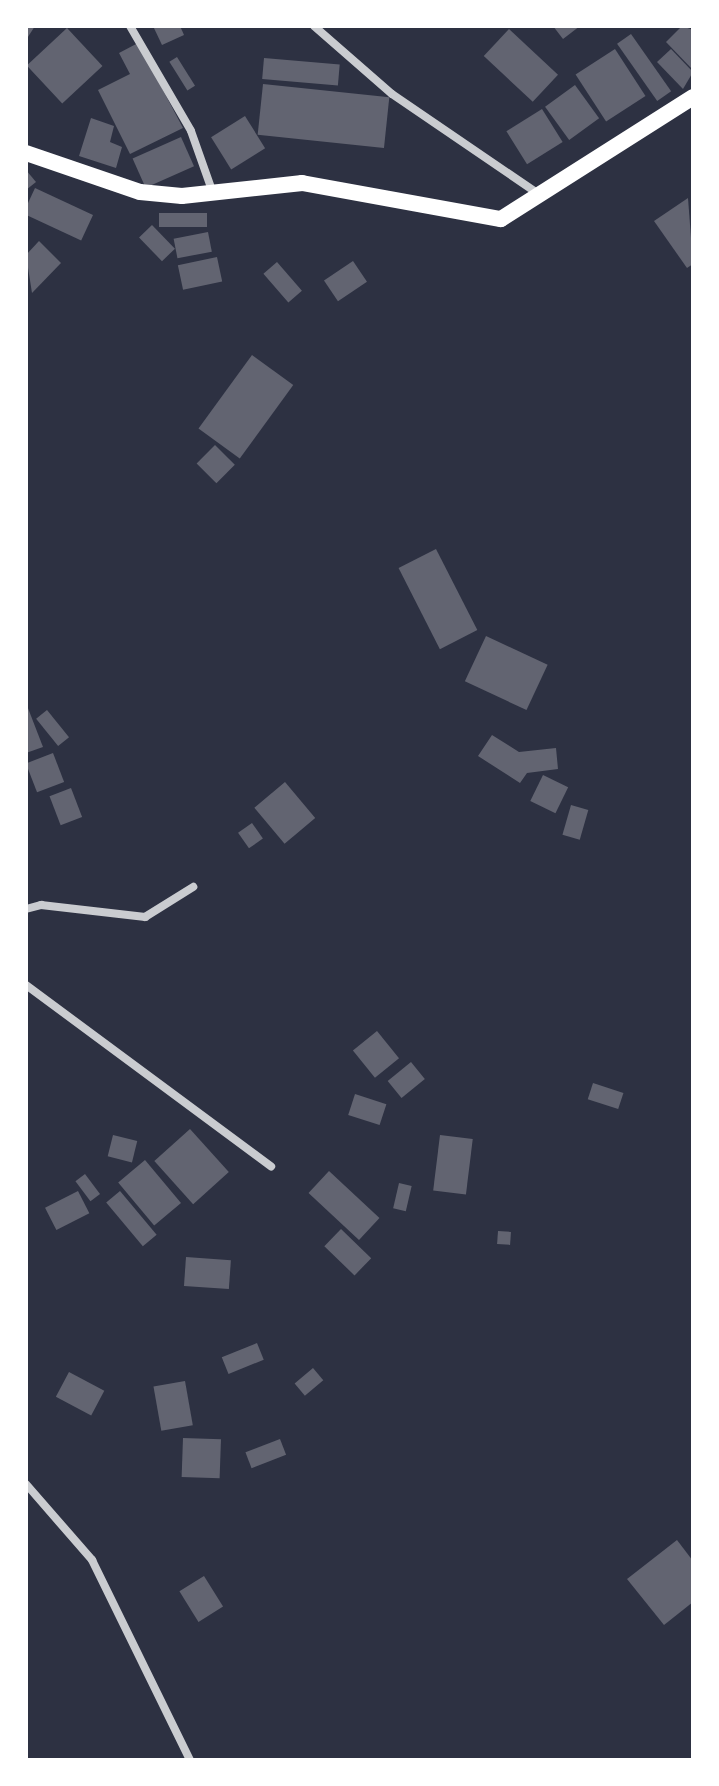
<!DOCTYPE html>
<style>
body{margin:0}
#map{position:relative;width:719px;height:1786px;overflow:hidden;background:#2d3142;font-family:"PT Sans Narrow",sans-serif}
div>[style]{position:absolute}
.building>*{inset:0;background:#626471;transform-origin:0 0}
.minor>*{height:8px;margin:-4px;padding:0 4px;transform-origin:4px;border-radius:4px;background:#caccd0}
.secondary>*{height:16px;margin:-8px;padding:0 8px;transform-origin:8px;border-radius:8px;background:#fff}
span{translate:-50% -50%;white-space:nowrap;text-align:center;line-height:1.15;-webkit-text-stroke:8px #fff;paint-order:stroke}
.frame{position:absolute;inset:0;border:28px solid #fff;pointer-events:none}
</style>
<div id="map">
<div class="building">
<div style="clip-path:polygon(26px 26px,35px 26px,26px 40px)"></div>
<div style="clip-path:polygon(153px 26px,180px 26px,184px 35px,162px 45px)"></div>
<div style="clip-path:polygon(553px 26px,580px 26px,563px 39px)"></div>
<div style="clip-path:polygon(682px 26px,693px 30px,693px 70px,666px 42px)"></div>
<div style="left:67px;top:28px;width:52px;height:55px;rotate:47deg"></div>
<div style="left:509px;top:29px;width:67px;height:37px;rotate:43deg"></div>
<div style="left:631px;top:34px;width:70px;height:17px;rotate:55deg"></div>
<div style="clip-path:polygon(138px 43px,183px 128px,130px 154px,98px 90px,130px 74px,119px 53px)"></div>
<div style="left:615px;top:49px;width:56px;height:47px;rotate:57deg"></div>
<div style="clip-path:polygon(671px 49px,693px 72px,683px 89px,657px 62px)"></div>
<div style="left:177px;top:57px;width:34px;height:9px;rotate:58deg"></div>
<div style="left:264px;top:58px;width:76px;height:21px;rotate:5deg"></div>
<div style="left:263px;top:84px;width:127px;height:51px;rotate:6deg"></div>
<div style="left:575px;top:85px;width:41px;height:37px;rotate:54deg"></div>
<div style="left:542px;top:109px;width:39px;height:42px;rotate:58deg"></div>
<div style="left:245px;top:116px;width:38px;height:40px;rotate:58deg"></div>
<div style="clip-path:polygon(91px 118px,114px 126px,110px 142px,122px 147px,116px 168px,79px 156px)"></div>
<div style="left:181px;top:137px;width:32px;height:53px;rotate:66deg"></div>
<div style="clip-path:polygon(26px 170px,36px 182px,26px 190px)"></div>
<div style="left:35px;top:188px;width:64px;height:28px;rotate:25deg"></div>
<div style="clip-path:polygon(688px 198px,693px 264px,687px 268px,654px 221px)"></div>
<div style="left:207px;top:213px;width:14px;height:48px;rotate:90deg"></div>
<div style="left:152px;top:225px;width:33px;height:18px;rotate:46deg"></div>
<div style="left:208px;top:232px;width:20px;height:35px;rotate:79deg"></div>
<div style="clip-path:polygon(39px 241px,61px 263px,32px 293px,26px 255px)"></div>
<div style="left:217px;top:257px;width:25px;height:40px;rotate:78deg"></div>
<div style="left:353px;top:261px;width:25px;height:35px;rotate:56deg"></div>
<div style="left:277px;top:262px;width:38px;height:18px;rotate:49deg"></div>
<div style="left:252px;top:355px;width:51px;height:91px;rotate:36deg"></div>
<div style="left:215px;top:445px;width:28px;height:26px;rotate:45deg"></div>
<div style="left:436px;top:549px;width:91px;height:42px;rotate:63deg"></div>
<div style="left:486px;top:636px;width:68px;height:50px;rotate:25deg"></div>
<div style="clip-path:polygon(26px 703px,43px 747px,26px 753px)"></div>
<div style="left:47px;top:710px;width:35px;height:14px;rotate:51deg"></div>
<div style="clip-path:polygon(492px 735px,519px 752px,556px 748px,558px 769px,527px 773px,520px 783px,478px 756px)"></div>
<div style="left:53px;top:753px;width:31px;height:29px;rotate:69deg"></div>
<div style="left:543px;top:775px;width:28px;height:29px;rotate:26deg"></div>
<div style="left:285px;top:782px;width:47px;height:40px;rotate:50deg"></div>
<div style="left:71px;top:788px;width:31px;height:23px;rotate:69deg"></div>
<div style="left:571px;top:805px;width:18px;height:31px;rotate:16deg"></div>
<div style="left:252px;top:823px;width:19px;height:17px;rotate:55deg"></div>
<div style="left:377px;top:1031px;width:35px;height:31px;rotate:51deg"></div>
<div style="left:411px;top:1062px;width:22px;height:30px;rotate:51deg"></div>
<div style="left:593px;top:1083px;width:32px;height:17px;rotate:18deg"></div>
<div style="left:355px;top:1094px;width:33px;height:22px;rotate:18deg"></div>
<div style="left:190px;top:1129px;width:58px;height:48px;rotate:48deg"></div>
<div style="left:113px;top:1135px;width:25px;height:22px;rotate:14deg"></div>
<div style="left:440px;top:1135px;width:33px;height:56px;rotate:7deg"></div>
<div style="left:145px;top:1160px;width:56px;height:35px;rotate:50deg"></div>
<div style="left:329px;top:1171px;width:69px;height:30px;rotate:43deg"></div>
<div style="left:85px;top:1174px;width:25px;height:12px;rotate:53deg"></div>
<div style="left:399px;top:1183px;width:13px;height:26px;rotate:13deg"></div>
<div style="left:78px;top:1191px;width:25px;height:37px;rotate:63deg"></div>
<div style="left:120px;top:1191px;width:57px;height:18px;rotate:50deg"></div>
<div style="left:341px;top:1229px;width:42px;height:24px;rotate:44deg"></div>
<div style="left:498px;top:1231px;width:13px;height:13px;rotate:4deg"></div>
<div style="left:186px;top:1257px;width:45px;height:29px;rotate:4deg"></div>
<div style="left:257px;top:1343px;width:18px;height:38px;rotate:68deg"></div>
<div style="left:313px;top:1368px;width:16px;height:24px;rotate:50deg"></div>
<div style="left:69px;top:1372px;width:40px;height:28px;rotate:28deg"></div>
<div style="left:185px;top:1381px;width:45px;height:32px;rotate:80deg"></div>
<div style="left:183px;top:1438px;width:38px;height:39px;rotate:2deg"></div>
<div style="left:280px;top:1439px;width:17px;height:37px;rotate:69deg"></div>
<div style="clip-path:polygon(677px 1540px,693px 1561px,693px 1602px,664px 1625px,627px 1579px)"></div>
<div style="left:204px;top:1576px;width:36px;height:29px;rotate:58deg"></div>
</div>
<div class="minor">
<div style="left:130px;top:26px;width:121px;rotate:59.8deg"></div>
<div style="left:191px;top:131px;width:66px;rotate:70.5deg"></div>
<div style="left:314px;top:26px;width:103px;rotate:41.1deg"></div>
<div style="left:392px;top:94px;width:179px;rotate:34.3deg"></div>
<div style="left:26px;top:909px;width:16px;rotate:-15deg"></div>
<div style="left:41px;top:905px;width:105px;rotate:6.6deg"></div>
<div style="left:145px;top:917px;width:57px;rotate:-32deg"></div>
<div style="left:26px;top:985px;width:305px;rotate:36.5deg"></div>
<div style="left:26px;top:1484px;width:101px;rotate:49deg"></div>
<div style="left:92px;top:1560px;width:223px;rotate:63.9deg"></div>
</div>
<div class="secondary">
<div style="left:26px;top:153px;width:120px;rotate:18.9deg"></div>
<div style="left:140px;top:192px;width:42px;rotate:5.4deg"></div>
<div style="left:182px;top:196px;width:121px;rotate:-6.2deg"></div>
<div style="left:302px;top:183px;width:202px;rotate:10.3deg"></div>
<div style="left:501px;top:219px;width:227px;rotate:-32.4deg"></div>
</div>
<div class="frame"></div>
</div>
